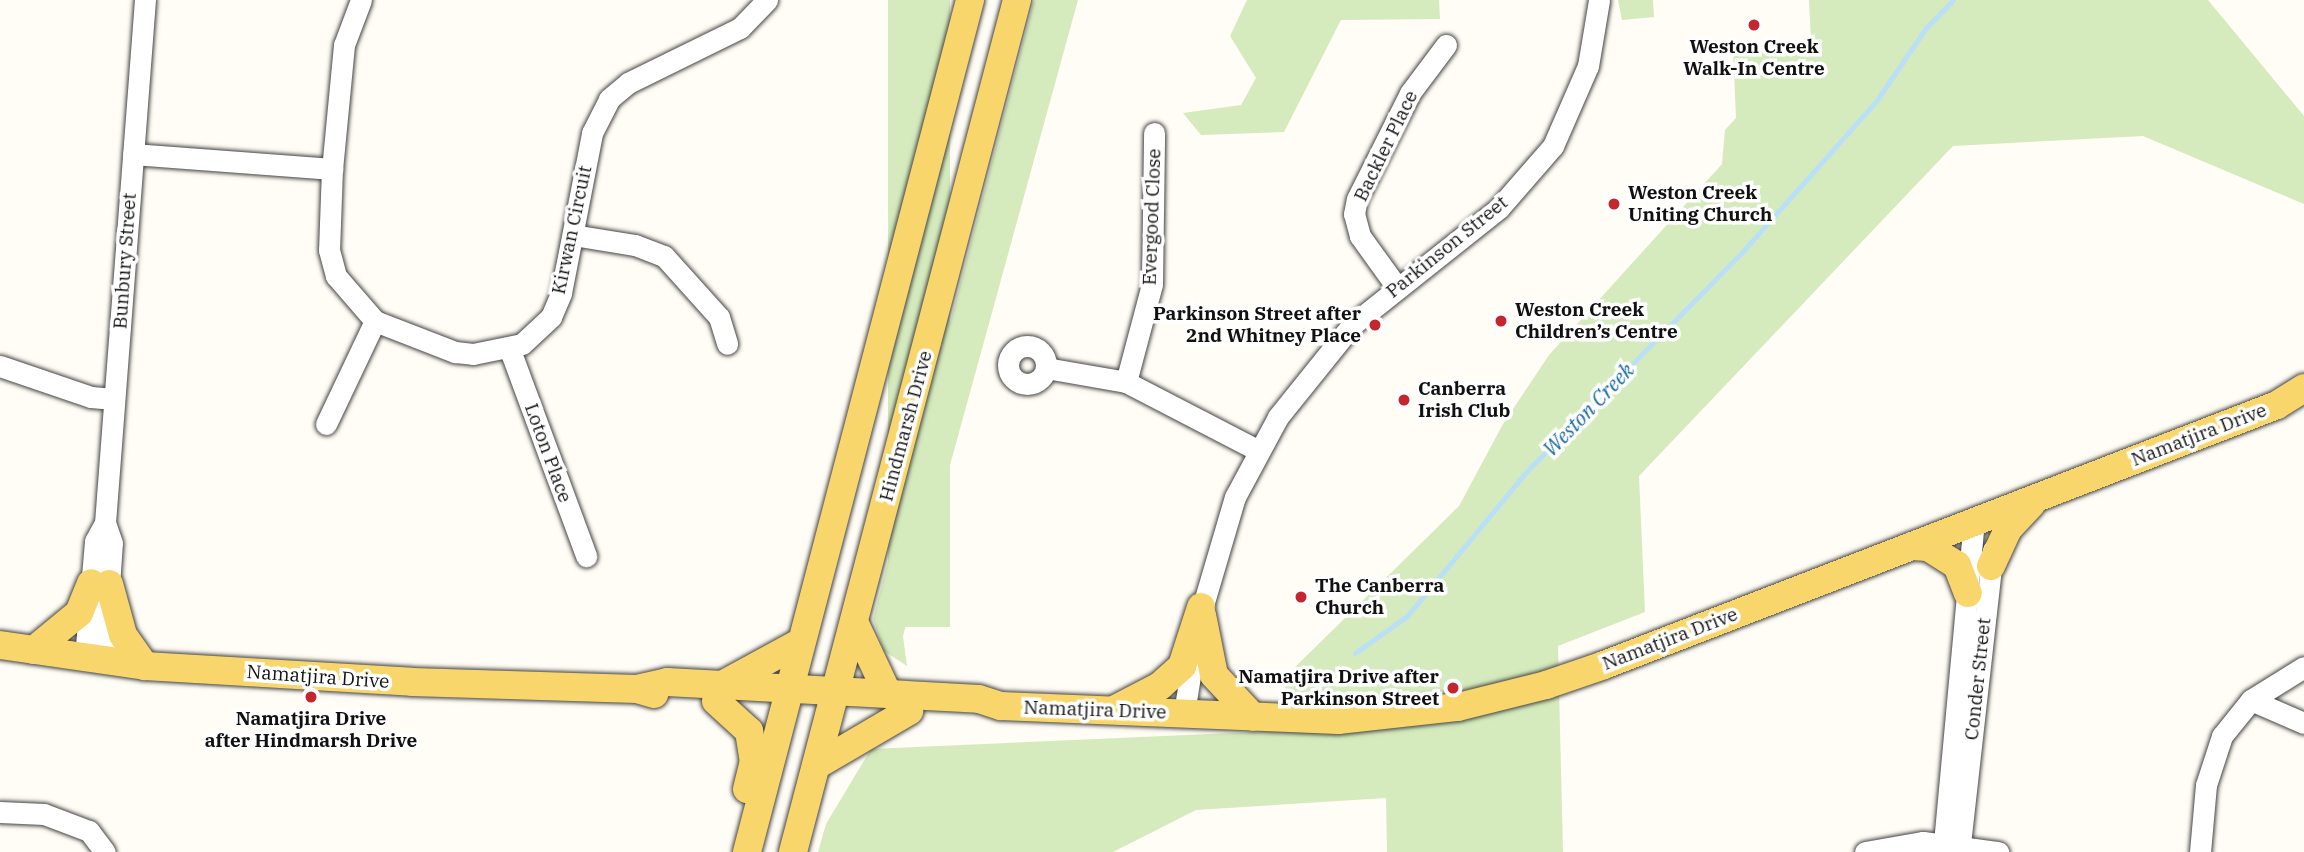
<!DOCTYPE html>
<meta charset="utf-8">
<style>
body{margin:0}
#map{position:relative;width:2304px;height:852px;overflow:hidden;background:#fffdf5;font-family:"IBM Plex Serif",serif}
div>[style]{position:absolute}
.green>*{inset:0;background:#d5ebbd;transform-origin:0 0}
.stream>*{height:5px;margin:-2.5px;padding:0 2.5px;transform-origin:2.5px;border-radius:2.5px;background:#b9e0f7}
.roads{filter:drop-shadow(0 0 2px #444) drop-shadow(0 0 2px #444)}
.minor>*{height:21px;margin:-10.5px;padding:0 10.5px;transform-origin:10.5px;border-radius:10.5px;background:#fff}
.minor>.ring{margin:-10.5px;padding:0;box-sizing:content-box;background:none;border:21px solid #fff;border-radius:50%}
.major>*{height:28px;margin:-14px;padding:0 14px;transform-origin:14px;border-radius:14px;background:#f9d66b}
.dots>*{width:19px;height:19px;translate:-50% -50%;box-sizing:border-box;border:4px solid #fff;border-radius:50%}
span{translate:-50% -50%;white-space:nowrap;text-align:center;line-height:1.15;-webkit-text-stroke:7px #fff;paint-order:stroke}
.poi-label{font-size:19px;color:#111;font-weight:700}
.left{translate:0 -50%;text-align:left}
.right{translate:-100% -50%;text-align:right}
.street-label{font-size:19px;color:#111}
.water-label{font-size:21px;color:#1768a6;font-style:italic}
</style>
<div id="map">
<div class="green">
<div style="left:888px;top:0;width:62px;height:627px"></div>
<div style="clip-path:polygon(1034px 0,1078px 0,903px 636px,907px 666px,884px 651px,873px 619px)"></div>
<div style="clip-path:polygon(1247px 0,1439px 0,1440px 19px,1341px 20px,1284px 132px,1201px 135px,1183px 113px,1241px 105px,1256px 78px,1230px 36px)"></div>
<div style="clip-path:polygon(1618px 0,1653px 0,1654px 17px,1622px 20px)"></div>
<div style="clip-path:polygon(1809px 0,2208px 0,2304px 116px,2304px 204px,2143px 136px,1953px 146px,1639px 476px,1645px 612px,1558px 646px,1563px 852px,1387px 852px,1386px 798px,1196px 810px,1113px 852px,818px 852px,826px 824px,871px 749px,1276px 731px,1288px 674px,1459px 506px,1503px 424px,1549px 355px,1722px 164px,1725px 130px,1736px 118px,1733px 51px,1811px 41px)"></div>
</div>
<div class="stream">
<div style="left:1355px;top:653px;width:64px;rotate:-35.4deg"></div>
<div style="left:1407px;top:616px;width:188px;rotate:-50.4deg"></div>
<div style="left:1527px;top:471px;width:310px;rotate:-45.5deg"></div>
<div style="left:1744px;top:250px;width:200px;rotate:-48.4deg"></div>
<div style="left:1877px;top:100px;width:86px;rotate:-55.9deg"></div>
<div style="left:1925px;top:29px;width:40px;rotate:-46deg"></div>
</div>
<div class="roads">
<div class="minor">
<div style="left:361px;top:0;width:48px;rotate:110.7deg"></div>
<div style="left:344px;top:45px;width:125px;rotate:95.5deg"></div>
<div style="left:332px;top:169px;width:81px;rotate:92.1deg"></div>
<div style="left:329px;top:250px;width:27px;rotate:75deg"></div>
<div style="left:336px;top:276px;width:60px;rotate:49.1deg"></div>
<div style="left:375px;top:321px;width:86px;rotate:21.2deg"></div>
<div style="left:455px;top:352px;width:18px;rotate:6deg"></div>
<div style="left:473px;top:354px;width:50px;rotate:-11.5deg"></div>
<div style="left:522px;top:344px;width:40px;rotate:-43deg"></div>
<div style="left:551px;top:317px;width:26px;rotate:-67deg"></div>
<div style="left:561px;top:293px;width:163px;rotate:-79deg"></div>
<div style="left:592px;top:133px;width:38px;rotate:-63deg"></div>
<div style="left:609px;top:99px;width:25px;rotate:-40deg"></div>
<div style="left:628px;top:83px;width:125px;rotate:-26.2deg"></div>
<div style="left:740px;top:28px;width:39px;rotate:-46deg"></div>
<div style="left:133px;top:154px;width:200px;rotate:4.3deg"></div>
<div style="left:573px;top:235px;width:63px;rotate:9.2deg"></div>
<div style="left:635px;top:245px;width:31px;rotate:21deg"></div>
<div style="left:664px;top:256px;width:82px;rotate:48deg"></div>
<div style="left:719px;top:317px;width:28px;rotate:73deg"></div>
<div style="left:1396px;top:286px;width:62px;rotate:-125.8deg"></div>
<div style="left:1360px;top:236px;width:23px;rotate:-105deg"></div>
<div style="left:1354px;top:214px;width:15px;rotate:-79deg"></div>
<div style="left:1357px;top:199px;width:119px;rotate:-63.4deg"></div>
<div style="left:1410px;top:93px;width:60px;rotate:-53.1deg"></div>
<div class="ring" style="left:1008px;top:346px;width:17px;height:17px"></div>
<div style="left:510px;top:350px;width:220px;rotate:69.7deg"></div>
<div style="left:0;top:366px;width:96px;rotate:18.8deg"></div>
<div style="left:91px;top:397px;width:23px;rotate:5deg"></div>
<div style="left:1046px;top:368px;width:81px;rotate:9.9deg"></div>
<div style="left:1126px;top:382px;width:150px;rotate:27.4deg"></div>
<div style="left:1126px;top:382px;width:101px;rotate:-75.1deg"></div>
<div style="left:1152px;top:284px;width:151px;rotate:-89.2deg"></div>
<div style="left:326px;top:424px;width:114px;rotate:-64.6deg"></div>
<div style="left:1199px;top:619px;width:127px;rotate:-73.6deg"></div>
<div style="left:1235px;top:497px;width:91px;rotate:-61.7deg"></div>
<div style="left:1278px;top:417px;width:118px;rotate:-51.2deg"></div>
<div style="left:1352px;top:325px;width:188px;rotate:-38.5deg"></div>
<div style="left:1499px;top:208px;width:82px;rotate:-48.9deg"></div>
<div style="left:1553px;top:146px;width:87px;rotate:-66.4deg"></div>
<div style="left:1588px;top:66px;width:67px;rotate:-80.5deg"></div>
<div style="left:85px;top:658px;width:117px;rotate:-85.1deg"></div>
<div style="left:95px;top:541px;width:21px;rotate:-61deg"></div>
<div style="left:104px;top:659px;width:116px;rotate:-86.1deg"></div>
<div style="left:112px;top:543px;width:21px;rotate:-109deg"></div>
<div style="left:105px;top:523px;width:525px;rotate:-85.63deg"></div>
<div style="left:2251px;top:700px;width:58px;rotate:23.5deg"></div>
<div style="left:1184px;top:713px;width:63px;rotate:-80.8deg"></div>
<div style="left:0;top:812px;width:44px;rotate:2.6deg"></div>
<div style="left:44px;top:814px;width:48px;rotate:20.7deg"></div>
<div style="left:89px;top:831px;width:26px;rotate:53deg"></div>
<div style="left:1944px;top:843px;width:322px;rotate:-84.7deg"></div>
<div style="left:1960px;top:844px;width:296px;rotate:-83.6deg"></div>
<div style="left:1865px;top:852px;width:59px;rotate:-9.8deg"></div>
<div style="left:1923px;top:842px;width:76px;rotate:7.6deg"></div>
<div style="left:2200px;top:852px;width:67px;rotate:-84.9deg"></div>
<div style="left:2206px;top:785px;width:52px;rotate:-71.9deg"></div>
<div style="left:2222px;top:736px;width:46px;rotate:-51.1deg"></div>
<div style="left:2251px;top:700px;width:62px;rotate:-31.9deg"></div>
</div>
<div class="major">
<div style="left:1912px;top:546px;width:16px;rotate:4deg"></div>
<div style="left:1928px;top:547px;width:34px;rotate:32deg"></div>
<div style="left:1957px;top:565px;width:30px;rotate:69deg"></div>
<div style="left:1991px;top:566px;width:41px;rotate:-65.3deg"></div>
<div style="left:2008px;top:529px;width:34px;rotate:-47deg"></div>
<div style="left:109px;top:584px;width:53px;rotate:74.6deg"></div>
<div style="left:123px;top:635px;width:38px;rotate:55deg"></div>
<div style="left:1202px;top:615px;width:61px;rotate:78.7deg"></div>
<div style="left:1214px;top:675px;width:57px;rotate:47.1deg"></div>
<div style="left:855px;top:624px;width:77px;rotate:64.8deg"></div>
<div style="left:0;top:645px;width:147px;rotate:8.2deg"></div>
<div style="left:145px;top:666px;width:267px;rotate:3.4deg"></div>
<div style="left:412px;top:682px;width:225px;rotate:1.8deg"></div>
<div style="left:637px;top:689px;width:18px;rotate:16deg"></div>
<div style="left:34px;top:650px;width:58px;rotate:-39.4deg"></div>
<div style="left:79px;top:613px;width:32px;rotate:-68deg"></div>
<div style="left:722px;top:685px;width:90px;rotate:-28.6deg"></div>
<div style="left:637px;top:689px;width:31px;rotate:-13deg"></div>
<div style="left:667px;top:682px;width:312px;rotate:3.1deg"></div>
<div style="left:979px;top:699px;width:23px;rotate:18deg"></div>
<div style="left:1001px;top:706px;width:337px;rotate:2.4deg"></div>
<div style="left:1338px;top:720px;width:121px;rotate:-6.2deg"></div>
<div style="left:1458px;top:707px;width:91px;rotate:-14deg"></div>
<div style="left:1546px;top:685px;width:61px;rotate:-19deg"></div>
<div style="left:1604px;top:665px;width:721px;rotate:-21.12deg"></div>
<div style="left:2277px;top:405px;width:32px;rotate:-32deg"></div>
<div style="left:716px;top:701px;width:45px;rotate:42.3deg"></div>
<div style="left:749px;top:731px;width:30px;rotate:81deg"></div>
<div style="left:754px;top:761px;width:29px;rotate:104deg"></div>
<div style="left:1114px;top:710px;width:52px;rotate:-27.6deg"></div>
<div style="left:1160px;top:686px;width:30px;rotate:-42deg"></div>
<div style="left:1182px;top:666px;width:62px;rotate:-72.1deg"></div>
<div style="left:817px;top:765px;width:107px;rotate:-30.4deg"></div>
<div style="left:747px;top:852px;width:881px;rotate:-75.33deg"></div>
<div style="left:793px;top:852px;width:881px;rotate:-75.27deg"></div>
</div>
</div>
<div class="dots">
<div style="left:1754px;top:25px;background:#c4262e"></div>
<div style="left:1614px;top:204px;background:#c4262e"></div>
<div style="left:1501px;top:321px;background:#c4262e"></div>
<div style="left:1375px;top:325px;background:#c4262e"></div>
<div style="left:1404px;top:400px;background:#c4262e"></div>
<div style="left:1301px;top:597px;background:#c4262e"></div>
<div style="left:1453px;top:688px;background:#c4262e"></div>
<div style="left:311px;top:697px;background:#c4262e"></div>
</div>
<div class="poi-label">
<span style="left:1754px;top:58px">Weston Creek<br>Walk-In Centre</span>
<span class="left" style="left:1628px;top:204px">Weston Creek<br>Uniting Church</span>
<span class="left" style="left:1515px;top:321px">Weston Creek<br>Children’s Centre</span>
<span class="right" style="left:1361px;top:325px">Parkinson Street after<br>2nd Whitney Place</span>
<span class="left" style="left:1418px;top:400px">Canberra<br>Irish Club</span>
<span class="left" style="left:1315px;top:597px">The Canberra<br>Church</span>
<span class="right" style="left:1439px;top:688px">Namatjira Drive after<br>Parkinson Street</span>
<span style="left:311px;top:730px">Namatjira Drive<br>after Hindmarsh Drive</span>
</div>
<div class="street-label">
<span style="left:1386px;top:146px;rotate:-64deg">Backler Place</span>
<span style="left:1152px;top:217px;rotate:-88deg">Evergood Close</span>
<span style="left:572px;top:230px;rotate:-78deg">Kirwan Circuit</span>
<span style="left:1447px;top:247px;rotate:-39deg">Parkinson Street</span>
<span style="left:125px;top:261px;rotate:-86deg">Bunbury Street</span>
<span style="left:906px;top:426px;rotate:-75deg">Hindmarsh Drive</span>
<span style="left:2199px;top:435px;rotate:-21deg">Namatjira Drive</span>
<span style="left:548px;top:453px;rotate:70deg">Loton Place</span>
<span style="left:1670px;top:639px;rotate:-21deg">Namatjira Drive</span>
<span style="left:318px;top:677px;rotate:4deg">Namatjira Drive</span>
<span style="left:1978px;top:679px;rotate:-84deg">Conder Street</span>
<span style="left:1095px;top:710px;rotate:2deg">Namatjira Drive</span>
</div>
<div class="water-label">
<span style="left:1588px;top:409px;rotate:-46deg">Weston Creek</span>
</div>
</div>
